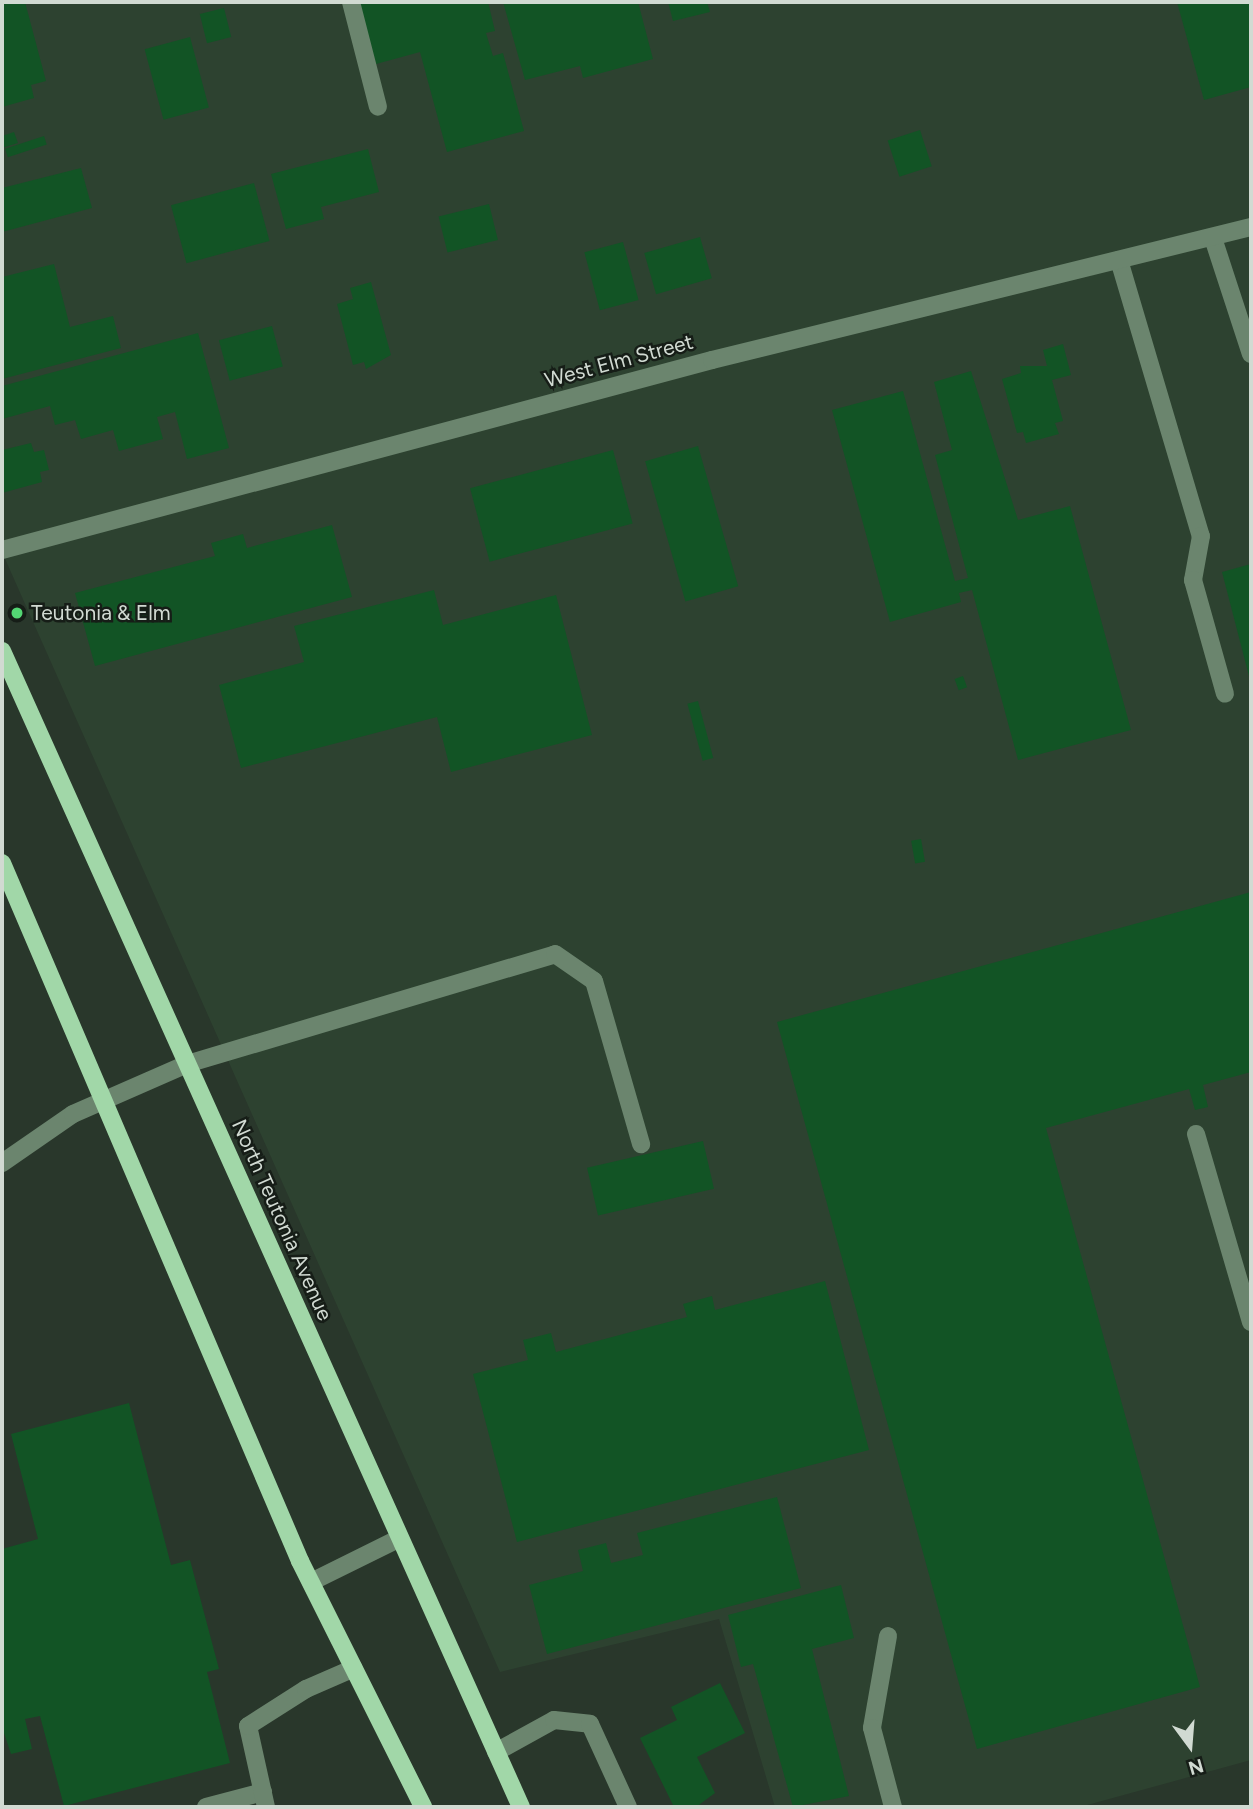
<!DOCTYPE html>
<style>
body{margin:0}
#map{position:relative;width:1253px;height:1809px;overflow:hidden;background:#29372b;font-family:Figtree,sans-serif}
div>[style]{position:absolute}
.built>*{inset:0;background:#2d4230}
.building>*{inset:0;background:#125425;transform-origin:0 0}
.minor>*{height:18px;margin:-9px;padding:0 9px;transform-origin:9px;border-radius:9px;background:#6b856e}
.major>*{height:18px;margin:-9px;padding:0 9px;transform-origin:9px;border-radius:9px;background:#a1d7a8}
.dots>*{width:19px;height:19px;translate:-50% -50%;box-sizing:border-box;border:4px solid #161d17;border-radius:50%}
span{translate:-50% -50%;white-space:nowrap;text-align:center;line-height:1.15;-webkit-text-stroke:5px #161d17;paint-order:stroke}
.street-label{font-size:21px;color:#d1dad2}
.poi-label{font-size:21px;color:#d1dad2}
.left{translate:0 -50%;text-align:left}
.frame{position:absolute;inset:0;border:4px solid #d1dad2;pointer-events:none}
.north{position:absolute;left:1155px;top:1711px;width:70px;height:70px;-webkit-text-stroke:5px #161d17;paint-order:stroke;rotate:164deg;font-size:19px;font-weight:700;line-height:28px;text-align:center;color:#d1dad2}
.north::after{content:'';display:block;margin:auto;width:24px;height:32px;background:#d1dad2;clip-path:polygon(50% 0,100% 100%,50% 72%,0 100%)}
</style>
<div id="map">
<div class="built">
<div style="clip-path:polygon(2px 2px,1251px 2px,1251px 1760px,1080px 1807px,775px 1807px,719px 1619px,500px 1672px,2px 552px)"></div>
</div>
<div class="building">
<div style="clip-path:polygon(2px 2px,25px 2px,46px 81px,31px 85px,34px 98px,2px 107px)"></div>
<div style="clip-path:polygon(359px 2px,488px 2px,495px 31px,486px 33px,493px 56px,503px 53px,524px 131px,447px 152px,420px 52px,376px 64px)"></div>
<div style="clip-path:polygon(503px 2px,638px 2px,653px 59px,583px 78px,580px 66px,525px 80px)"></div>
<div style="clip-path:polygon(668px 2px,707px 2px,710px 12px,673px 21px)"></div>
<div style="clip-path:polygon(1177px 2px,1251px 2px,1251px 87px,1204px 100px)"></div>
<div style="left:224px;top:8px;width:30px;height:25px;rotate:76deg"></div>
<div style="left:190px;top:37px;width:73px;height:47px;rotate:75deg"></div>
<div style="left:920px;top:130px;width:38px;height:34px;rotate:72deg"></div>
<div style="clip-path:polygon(14px 132px,18px 143px,2px 148px,2px 136px)"></div>
<div style="left:44px;top:136px;width:9px;height:41px;rotate:72deg"></div>
<div style="clip-path:polygon(368px 149px,379px 192px,321px 207px,324px 219px,286px 229px,271px 174px)"></div>
<div style="clip-path:polygon(81px 168px,92px 208px,2px 232px,2px 188px)"></div>
<div style="left:254px;top:183px;width:60px;height:86px;rotate:75deg"></div>
<div style="left:489px;top:204px;width:37px;height:52px;rotate:76deg"></div>
<div style="left:700px;top:237px;width:43px;height:58px;rotate:74deg"></div>
<div style="left:623px;top:242px;width:60px;height:40px;rotate:75deg"></div>
<div style="clip-path:polygon(54px 264px,70px 327px,113px 316px,121px 348px,2px 379px,2px 277px)"></div>
<div style="clip-path:polygon(371px 282px,391px 355px,366px 369px,364px 362px,353px 365px,337px 304px,353px 299px,350px 288px)"></div>
<div style="left:272px;top:326px;width:42px;height:55px;rotate:75deg"></div>
<div style="clip-path:polygon(198px 333px,229px 448px,187px 459px,175px 412px,157px 417px,163px 439px,119px 451px,113px 430px,81px 439px,75px 420px,55px 425px,50px 406px,2px 419px,2px 386px)"></div>
<div style="clip-path:polygon(1063px 344px,1071px 375px,1052px 380px,1063px 421px,1055px 423px,1059px 434px,1026px 443px,1023px 432px,1017px 433px,1002px 379px,1021px 373px,1020px 366px,1047px 366px,1043px 350px)"></div>
<div style="clip-path:polygon(971px 371px,1018px 520px,1070px 506px,1131px 730px,1018px 760px,972px 590px,959px 593px,961px 602px,890px 622px,832px 410px,903px 391px,955px 581px,968px 578px,935px 455px,952px 450px,934px 382px)"></div>
<div style="clip-path:polygon(31px 443px,34px 452px,44px 450px,49px 470px,40px 472px,42px 482px,2px 493px,2px 450px)"></div>
<div style="left:698px;top:446px;width:146px;height:55px;rotate:74deg"></div>
<div style="left:613px;top:450px;width:76px;height:148px;rotate:75deg"></div>
<div style="clip-path:polygon(332px 525px,352px 597px,95px 666px,75px 593px,215px 556px,211px 543px,243px 534px,247px 548px)"></div>
<div style="clip-path:polygon(1251px 564px,1251px 680px,1250px 680px,1222px 572px)"></div>
<div style="clip-path:polygon(434px 590px,443px 625px,556px 595px,592px 735px,451px 772px,437px 717px,241px 768px,219px 685px,304px 662px,294px 626px)"></div>
<div style="left:963px;top:676px;width:12px;height:9px;rotate:70deg"></div>
<div style="left:698px;top:701px;width:59px;height:11px;rotate:75deg"></div>
<div style="left:921px;top:839px;width:23px;height:10px;rotate:80deg"></div>
<div style="clip-path:polygon(1251px 892px,1251px 1072px,1203px 1085px,1208px 1107px,1195px 1110px,1189px 1089px,1046px 1128px,1200px 1687px,977px 1749px,777px 1022px)"></div>
<div style="left:703px;top:1141px;width:49px;height:119px;rotate:77deg"></div>
<div style="clip-path:polygon(825px 1281px,869px 1450px,517px 1542px,473px 1374px,528px 1360px,523px 1340px,551px 1333px,556px 1352px,687px 1317px,683px 1304px,712px 1296px,715px 1310px)"></div>
<div style="clip-path:polygon(129px 1403px,171px 1565px,190px 1560px,219px 1669px,207px 1672px,230px 1763px,64px 1806px,40px 1716px,25px 1719px,32px 1749px,11px 1754px,2px 1727px,2px 1549px,38px 1539px,11px 1434px)"></div>
<div style="clip-path:polygon(777px 1497px,801px 1588px,547px 1654px,529px 1585px,583px 1571px,578px 1550px,606px 1543px,611px 1563px,643px 1555px,637px 1533px)"></div>
<div style="clip-path:polygon(841px 1585px,854px 1638px,812px 1649px,849px 1796px,793px 1807px,753px 1664px,741px 1667px,728px 1615px)"></div>
<div style="clip-path:polygon(720px 1683px,745px 1733px,697px 1757px,715px 1793px,696px 1807px,674px 1807px,640px 1738px,677px 1720px,671px 1707px)"></div>
</div>
<div class="minor">
<div style="left:351px;top:2px;width:108px;rotate:75.6deg"></div>
<div style="left:1213px;top:238px;width:122px;rotate:71.9deg"></div>
<div style="left:1119px;top:260px;width:288px;rotate:73.5deg"></div>
<div style="left:1201px;top:536px;width:45px;rotate:100.3deg"></div>
<div style="left:1193px;top:580px;width:118px;rotate:74.3deg"></div>
<div style="left:2px;top:550px;width:735px;rotate:-14.98deg"></div>
<div style="left:712px;top:360px;width:555px;rotate:-13.86deg"></div>
<div style="left:1196px;top:1134px;width:196px;rotate:73.7deg"></div>
<div style="left:2px;top:1163px;width:86px;rotate:-34.6deg"></div>
<div style="left:73px;top:1114px;width:124px;rotate:-23.7deg"></div>
<div style="left:187px;top:1064px;width:384px;rotate:-16.6deg"></div>
<div style="left:555px;top:954px;width:47px;rotate:34.7deg"></div>
<div style="left:594px;top:981px;width:170px;rotate:73.9deg"></div>
<div style="left:311px;top:1582px;width:99px;rotate:-26.3deg"></div>
<div style="left:888px;top:1636px;width:93px;rotate:99.9deg"></div>
<div style="left:872px;top:1728px;width:82px;rotate:75.1deg"></div>
<div style="left:496px;top:1752px;width:66px;rotate:-28.9deg"></div>
<div style="left:554px;top:1720px;width:36px;rotate:6deg"></div>
<div style="left:590px;top:1724px;width:91px;rotate:65.4deg"></div>
<div style="left:206px;top:1807px;width:59px;rotate:-14.7deg"></div>
<div style="left:266px;top:1807px;width:83px;rotate:-102.5deg"></div>
<div style="left:248px;top:1726px;width:69px;rotate:-32.5deg"></div>
<div style="left:306px;top:1689px;width:52px;rotate:-23.6deg"></div>
</div>
<div class="major">
<div style="left:2px;top:651px;width:1267px;rotate:65.82deg"></div>
<div style="left:2px;top:863px;width:759px;rotate:66.88deg"></div>
<div style="left:300px;top:1561px;width:275px;rotate:63.4deg"></div>
</div>
<div class="dots">
<div style="left:17px;top:613px;background:#53d673"></div>
</div>
<div class="street-label">
<span style="left:619px;top:361px;rotate:-15deg">West Elm Street</span>
<span style="left:282px;top:1220px;rotate:66deg">North Teutonia Avenue</span>
</div>
<div class="poi-label">
<span class="left" style="left:31px;top:613px">Teutonia &amp; Elm</span>
</div>
<div class="frame"></div>
<div class="north">N</div>
</div>
